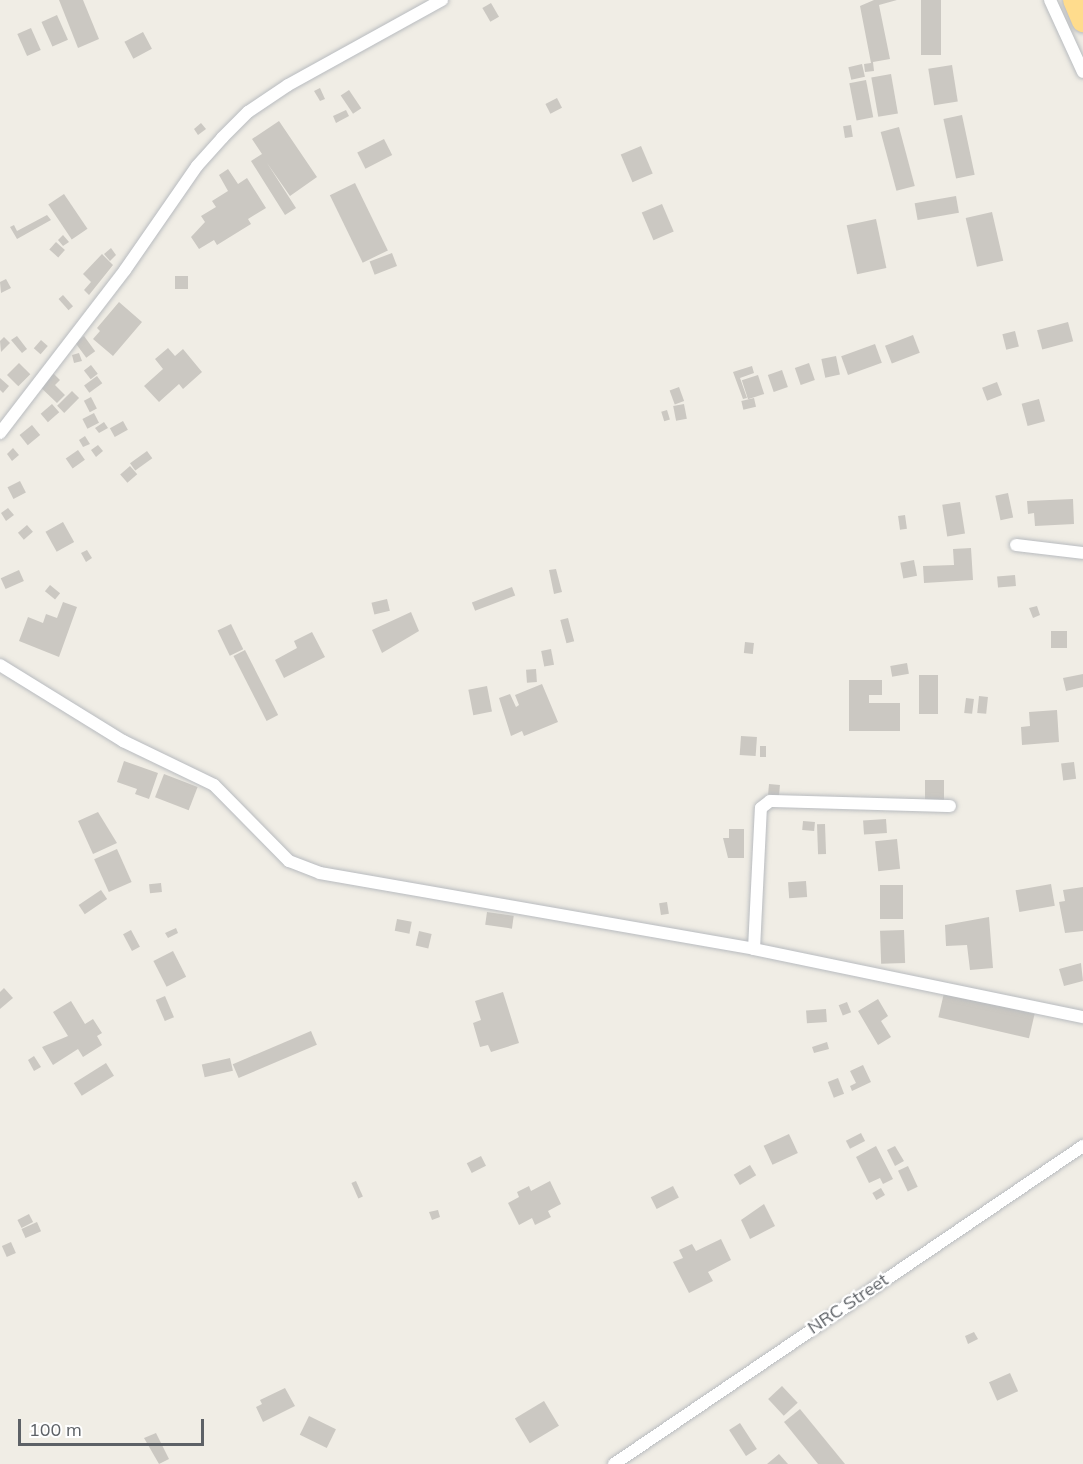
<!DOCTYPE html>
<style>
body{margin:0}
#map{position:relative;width:1083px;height:1464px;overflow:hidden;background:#f0ede5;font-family:Mulish,sans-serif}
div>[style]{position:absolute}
.building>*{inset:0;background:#cbc8c2;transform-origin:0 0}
.roads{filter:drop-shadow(0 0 2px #b8bbbf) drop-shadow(0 0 2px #b8bbbf)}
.street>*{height:12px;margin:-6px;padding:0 6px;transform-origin:6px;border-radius:6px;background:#fff}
.highway>*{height:22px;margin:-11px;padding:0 11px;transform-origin:11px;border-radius:11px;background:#ffdc8d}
span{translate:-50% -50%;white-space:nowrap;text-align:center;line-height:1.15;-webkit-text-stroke:4.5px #fff;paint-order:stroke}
.street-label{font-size:18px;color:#5d6166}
.scale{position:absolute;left:18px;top:1419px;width:186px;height:27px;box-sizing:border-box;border:3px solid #5d6166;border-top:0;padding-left:8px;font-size:18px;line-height:21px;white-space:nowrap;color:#5d6166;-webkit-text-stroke:4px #fff;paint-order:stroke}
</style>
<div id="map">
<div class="building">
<div style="clip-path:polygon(59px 0,83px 0,99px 39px,78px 48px)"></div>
<div style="clip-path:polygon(874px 0,897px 0,879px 5px,890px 59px,873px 62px,874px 71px,865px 72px,864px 64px,871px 63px,860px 6px)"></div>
<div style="left:921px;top:0;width:20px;height:55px"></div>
<div style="left:491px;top:3px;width:16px;height:10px;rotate:60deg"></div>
<div style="left:57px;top:15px;width:27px;height:17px;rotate:66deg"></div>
<div style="left:31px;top:28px;width:24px;height:15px;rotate:66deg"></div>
<div style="left:143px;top:32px;width:19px;height:21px;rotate:62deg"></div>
<div style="left:862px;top:64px;width:13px;height:14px;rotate:77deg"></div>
<div style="left:952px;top:65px;width:37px;height:24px;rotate:81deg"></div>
<div style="left:891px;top:74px;width:40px;height:20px;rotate:80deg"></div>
<div style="left:866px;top:80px;width:38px;height:17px;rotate:79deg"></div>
<div style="clip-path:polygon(320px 88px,325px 99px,320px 101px,314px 91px)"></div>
<div style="left:349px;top:90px;width:22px;height:10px;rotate:56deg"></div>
<div style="left:557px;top:98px;width:11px;height:13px;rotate:63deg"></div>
<div style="clip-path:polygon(346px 110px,349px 116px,336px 123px,333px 116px)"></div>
<div style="left:962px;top:115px;width:61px;height:19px;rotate:78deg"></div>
<div style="clip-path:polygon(279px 121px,317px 177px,290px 196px,267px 163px,296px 208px,285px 215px,251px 161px,262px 154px,252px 139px)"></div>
<div style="clip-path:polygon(201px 123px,206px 129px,198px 135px,194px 129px)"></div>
<div style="left:851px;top:125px;width:12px;height:8px;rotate:81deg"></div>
<div style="left:899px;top:127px;width:61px;height:19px;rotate:75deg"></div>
<div style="left:384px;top:139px;width:18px;height:30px;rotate:63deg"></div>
<div style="left:641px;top:146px;width:30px;height:22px;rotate:67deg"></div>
<div style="clip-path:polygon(228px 169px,238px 184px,247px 178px,266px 208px,248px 219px,251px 224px,217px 245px,214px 240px,199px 249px,191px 237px,205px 222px,201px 216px,216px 207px,212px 201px,228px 191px,219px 175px)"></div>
<div style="left:355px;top:183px;width:75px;height:28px;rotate:64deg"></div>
<div style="left:64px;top:194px;width:42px;height:19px;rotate:56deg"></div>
<div style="left:956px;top:196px;width:17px;height:42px;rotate:80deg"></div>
<div style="left:662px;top:204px;width:30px;height:22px;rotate:67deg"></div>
<div style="left:992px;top:212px;width:50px;height:27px;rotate:77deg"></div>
<div style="clip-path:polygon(47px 215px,51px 220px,17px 239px,10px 227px,14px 225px,17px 231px)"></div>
<div style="left:876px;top:219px;width:50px;height:30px;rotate:78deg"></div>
<div style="clip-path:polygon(63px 235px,69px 242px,63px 246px,58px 240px)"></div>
<div style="left:56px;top:242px;width:12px;height:10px;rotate:42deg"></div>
<div style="clip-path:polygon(111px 248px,116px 255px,110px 261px,104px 254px)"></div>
<div style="left:392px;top:253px;width:14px;height:24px;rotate:69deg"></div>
<div style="clip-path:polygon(102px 254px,113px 265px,89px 295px,84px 290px,91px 282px,83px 274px)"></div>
<div style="left:188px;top:276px;width:13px;height:13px;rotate:90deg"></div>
<div style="clip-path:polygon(6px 279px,11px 288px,1px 293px,0 282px)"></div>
<div style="left:63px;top:295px;width:15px;height:6px;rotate:48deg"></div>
<div style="clip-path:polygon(119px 302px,142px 322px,113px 356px,93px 339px,100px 331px,97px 328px)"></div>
<div style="left:1068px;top:322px;width:20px;height:32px;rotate:75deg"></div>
<div style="left:1015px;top:331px;width:16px;height:13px;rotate:76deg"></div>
<div style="left:913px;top:335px;width:19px;height:30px;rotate:69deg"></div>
<div style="clip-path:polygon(17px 336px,27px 349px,22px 353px,11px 340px)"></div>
<div style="left:84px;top:336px;width:19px;height:11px;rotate:54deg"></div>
<div style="clip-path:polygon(4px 337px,10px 343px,1px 352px,0 341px)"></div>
<div style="left:41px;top:340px;width:9px;height:11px;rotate:41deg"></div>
<div style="left:875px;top:344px;width:20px;height:36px;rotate:70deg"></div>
<div style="clip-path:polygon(168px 348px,175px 356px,183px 349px,202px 372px,183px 389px,179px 384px,159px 402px,144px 386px,163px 369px,155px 359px)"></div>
<div style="clip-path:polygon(79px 353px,82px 361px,74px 363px,72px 355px)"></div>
<div style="left:836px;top:356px;width:19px;height:15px;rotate:78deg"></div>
<div style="left:19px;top:363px;width:16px;height:17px;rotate:45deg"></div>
<div style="left:809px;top:363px;width:18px;height:15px;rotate:71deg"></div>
<div style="left:91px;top:365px;width:11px;height:9px;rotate:52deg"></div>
<div style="clip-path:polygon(752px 366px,754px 373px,740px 378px,747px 398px,743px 399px,733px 372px)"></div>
<div style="clip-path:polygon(49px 369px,60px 380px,55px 385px,65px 395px,57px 403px,36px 383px)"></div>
<div style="left:782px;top:370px;width:18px;height:15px;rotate:71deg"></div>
<div style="left:758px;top:375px;width:20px;height:17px;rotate:72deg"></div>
<div style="left:97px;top:376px;width:9px;height:16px;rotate:54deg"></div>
<div style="clip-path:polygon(0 378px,9px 386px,3px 393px,0 390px)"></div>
<div style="left:997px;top:382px;width:14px;height:16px;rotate:69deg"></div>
<div style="left:679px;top:387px;width:15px;height:10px;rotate:70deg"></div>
<div style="left:72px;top:391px;width:10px;height:21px;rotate:45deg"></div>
<div style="left:91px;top:397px;width:13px;height:8px;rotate:63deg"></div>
<div style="left:754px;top:398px;width:9px;height:13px;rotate:77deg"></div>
<div style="left:1039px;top:399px;width:23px;height:18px;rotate:75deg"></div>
<div style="left:52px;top:404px;width:11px;height:15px;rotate:49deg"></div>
<div style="left:684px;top:404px;width:15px;height:11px;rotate:79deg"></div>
<div style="left:667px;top:410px;width:10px;height:6px;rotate:73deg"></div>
<div style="left:94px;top:413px;width:11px;height:13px;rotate:63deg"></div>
<div style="left:123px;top:421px;width:10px;height:15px;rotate:61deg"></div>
<div style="clip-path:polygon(104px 422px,108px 428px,99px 433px,95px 428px)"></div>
<div style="left:32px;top:425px;width:13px;height:16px;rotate:51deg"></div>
<div style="clip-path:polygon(85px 436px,90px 444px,83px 447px,79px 440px)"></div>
<div style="clip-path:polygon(98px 445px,103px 451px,96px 457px,91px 450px)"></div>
<div style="clip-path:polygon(13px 448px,19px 455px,12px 461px,7px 454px)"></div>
<div style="left:78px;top:450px;width:12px;height:15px;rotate:55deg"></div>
<div style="left:147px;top:451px;width:9px;height:21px;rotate:54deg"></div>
<div style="left:130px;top:466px;width:11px;height:13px;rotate:49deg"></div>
<div style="left:20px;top:481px;width:13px;height:14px;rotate:63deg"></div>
<div style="left:1008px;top:493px;width:25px;height:13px;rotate:78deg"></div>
<div style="clip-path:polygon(1073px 499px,1074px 524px,1035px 526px,1034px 513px,1028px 514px,1027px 501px)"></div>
<div style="left:960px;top:502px;width:32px;height:18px;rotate:81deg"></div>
<div style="clip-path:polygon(8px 508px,14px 515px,6px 521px,1px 513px)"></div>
<div style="left:905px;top:515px;width:14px;height:7px;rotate:82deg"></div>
<div style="left:63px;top:522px;width:23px;height:20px;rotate:61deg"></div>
<div style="left:27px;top:525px;width:9px;height:12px;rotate:49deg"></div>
<div style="clip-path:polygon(971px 548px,973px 580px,924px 583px,923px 566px,954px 565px,953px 549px)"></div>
<div style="clip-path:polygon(87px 550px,92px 558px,86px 562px,81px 553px)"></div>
<div style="left:914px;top:560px;width:16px;height:14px;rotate:79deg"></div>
<div style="clip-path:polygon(556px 569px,562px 592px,554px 594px,549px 570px)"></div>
<div style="left:19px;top:570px;width:12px;height:20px;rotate:66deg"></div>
<div style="left:1015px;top:575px;width:11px;height:18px;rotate:85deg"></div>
<div style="left:50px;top:585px;width:13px;height:8px;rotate:39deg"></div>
<div style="left:512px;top:587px;width:9px;height:43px;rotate:69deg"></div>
<div style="left:387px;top:599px;width:12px;height:16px;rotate:76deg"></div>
<div style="clip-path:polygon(63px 602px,77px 607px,59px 657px,19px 641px,28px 617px,43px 623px,46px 614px,57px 618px)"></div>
<div style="clip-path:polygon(1037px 606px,1040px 615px,1033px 618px,1029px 608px)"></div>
<div style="clip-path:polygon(411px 612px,419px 631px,382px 653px,372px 630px)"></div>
<div style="left:568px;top:618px;width:24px;height:8px;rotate:75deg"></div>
<div style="left:231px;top:624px;width:28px;height:15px;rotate:64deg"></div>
<div style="left:1051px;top:631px;width:16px;height:17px"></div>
<div style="clip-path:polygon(312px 632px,325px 657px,284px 678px,275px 660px,297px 648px,294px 641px)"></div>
<div style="left:745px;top:642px;width:9px;height:11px;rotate:6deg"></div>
<div style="left:551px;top:649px;width:16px;height:10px;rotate:79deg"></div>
<div style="left:245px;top:650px;width:73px;height:13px;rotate:63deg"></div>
<div style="left:907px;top:663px;width:11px;height:17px;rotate:80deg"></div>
<div style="left:536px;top:669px;width:13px;height:10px;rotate:86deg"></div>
<div style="clip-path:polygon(1083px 674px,1083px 687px,1066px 691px,1063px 678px)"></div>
<div style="left:919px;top:675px;width:19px;height:39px"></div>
<div style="clip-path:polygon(849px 680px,882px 680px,882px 695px,869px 695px,869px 703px,900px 703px,900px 731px,849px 731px)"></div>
<div style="clip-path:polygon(542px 684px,558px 722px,524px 736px,522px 731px,511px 736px,499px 698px,510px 694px,516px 707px,519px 705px,515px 695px)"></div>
<div style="left:487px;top:686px;width:26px;height:19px;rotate:79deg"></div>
<div style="left:979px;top:696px;width:9px;height:17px;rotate:6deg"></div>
<div style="left:966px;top:698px;width:8px;height:15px;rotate:7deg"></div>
<div style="clip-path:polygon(1057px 710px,1059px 742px,1022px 745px,1021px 727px,1030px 726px,1029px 712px)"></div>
<div style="left:741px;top:736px;width:16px;height:19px;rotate:4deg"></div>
<div style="left:760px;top:746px;width:6px;height:11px"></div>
<div style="clip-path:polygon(124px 761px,158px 773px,149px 799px,135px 794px,137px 789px,117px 782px)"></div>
<div style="left:1074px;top:762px;width:17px;height:13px;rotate:83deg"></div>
<div style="left:164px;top:774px;width:36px;height:25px;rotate:21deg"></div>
<div style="left:925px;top:780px;width:19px;height:21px"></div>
<div style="left:769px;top:784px;width:11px;height:11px;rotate:5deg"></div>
<div style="clip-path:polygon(98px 812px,117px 843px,93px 854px,78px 821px)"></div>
<div style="left:886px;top:819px;width:14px;height:23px;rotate:86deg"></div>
<div style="left:803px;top:821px;width:12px;height:9px;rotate:5deg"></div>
<div style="left:825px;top:824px;width:30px;height:8px;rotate:88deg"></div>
<div style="clip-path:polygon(729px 829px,744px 829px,744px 858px,728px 858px,723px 838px,729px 838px)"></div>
<div style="left:897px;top:839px;width:30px;height:22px;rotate:84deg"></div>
<div style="left:117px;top:849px;width:36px;height:25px;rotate:66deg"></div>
<div style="left:806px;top:881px;width:16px;height:18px;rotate:86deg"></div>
<div style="left:161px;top:883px;width:9px;height:12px;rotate:84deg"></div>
<div style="left:1051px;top:884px;width:22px;height:36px;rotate:80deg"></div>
<div style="left:880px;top:885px;width:23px;height:34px"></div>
<div style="clip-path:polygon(1083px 887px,1083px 931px,1065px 933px,1059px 902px,1065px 901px,1063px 890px)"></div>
<div style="left:101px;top:890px;width:11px;height:27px;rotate:56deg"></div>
<div style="left:667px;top:902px;width:12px;height:8px;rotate:81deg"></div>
<div style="left:487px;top:912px;width:27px;height:13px;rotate:8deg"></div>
<div style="clip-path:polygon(989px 917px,993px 968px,970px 970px,967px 945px,946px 946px,945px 925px)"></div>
<div style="left:397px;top:919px;width:15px;height:12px;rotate:11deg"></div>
<div style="clip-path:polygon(176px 928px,178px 933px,168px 938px,165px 933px)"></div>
<div style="left:131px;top:930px;width:19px;height:9px;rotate:62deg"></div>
<div style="left:904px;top:930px;width:33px;height:24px;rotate:88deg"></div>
<div style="left:419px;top:931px;width:13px;height:15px;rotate:13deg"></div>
<div style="left:173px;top:951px;width:29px;height:22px;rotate:63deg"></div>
<div style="clip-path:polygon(1081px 963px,1083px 981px,1064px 986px,1059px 969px)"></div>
<div style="clip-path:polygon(4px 988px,13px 998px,0 1009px,0 992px)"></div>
<div style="clip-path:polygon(503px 992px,519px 1043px,491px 1052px,488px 1045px,480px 1047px,473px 1023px,481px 1020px,475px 1001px)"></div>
<div style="left:944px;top:993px;width:93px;height:25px;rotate:13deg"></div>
<div style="left:165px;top:996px;width:23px;height:10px;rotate:67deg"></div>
<div style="clip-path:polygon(878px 999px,888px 1016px,881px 1021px,891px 1037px,878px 1045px,858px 1011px)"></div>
<div style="clip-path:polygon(71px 1001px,85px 1024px,93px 1019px,102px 1033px,97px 1036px,102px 1045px,83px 1057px,78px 1049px,53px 1065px,42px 1047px,68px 1036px,53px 1012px)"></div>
<div style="left:847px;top:1002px;width:11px;height:9px;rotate:68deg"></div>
<div style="left:826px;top:1009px;width:13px;height:20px;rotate:86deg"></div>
<div style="left:311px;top:1031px;width:15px;height:85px;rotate:67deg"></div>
<div style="clip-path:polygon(827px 1042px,829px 1049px,814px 1053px,812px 1047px)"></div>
<div style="clip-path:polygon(34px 1056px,41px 1067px,34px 1071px,28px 1060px)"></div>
<div style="left:230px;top:1058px;width:13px;height:29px;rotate:77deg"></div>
<div style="left:106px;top:1063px;width:15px;height:38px;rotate:58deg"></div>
<div style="clip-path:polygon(863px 1065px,871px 1082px,852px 1091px,850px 1086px,856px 1083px,850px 1071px)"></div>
<div style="left:838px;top:1078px;width:17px;height:11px;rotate:69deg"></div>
<div style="left:861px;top:1133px;width:9px;height:17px;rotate:63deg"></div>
<div style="left:789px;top:1134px;width:21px;height:28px;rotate:65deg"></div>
<div style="clip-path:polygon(876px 1146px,893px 1179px,883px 1184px,880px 1178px,869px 1183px,856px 1157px)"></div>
<div style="clip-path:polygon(895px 1146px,904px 1161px,895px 1166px,887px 1150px)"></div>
<div style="left:481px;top:1156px;width:11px;height:16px;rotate:63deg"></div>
<div style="left:750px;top:1165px;width:12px;height:19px;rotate:59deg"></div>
<div style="left:908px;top:1166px;width:23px;height:11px;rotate:65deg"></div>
<div style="left:356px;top:1181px;width:17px;height:5px;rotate:66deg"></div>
<div style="clip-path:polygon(550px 1181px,561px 1204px,548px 1211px,551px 1217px,535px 1225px,532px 1218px,519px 1225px,508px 1203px,519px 1197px,517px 1192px,529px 1186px,531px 1191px)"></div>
<div style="left:673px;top:1186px;width:13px;height:25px;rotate:63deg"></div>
<div style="left:881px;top:1188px;width:8px;height:10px;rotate:60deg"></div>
<div style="clip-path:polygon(764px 1204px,775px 1226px,750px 1239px,741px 1220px)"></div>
<div style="clip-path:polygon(438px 1210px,440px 1217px,432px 1220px,429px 1212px)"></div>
<div style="left:29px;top:1214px;width:9px;height:13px;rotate:63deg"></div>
<div style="left:37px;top:1222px;width:10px;height:17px;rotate:66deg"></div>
<div style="clip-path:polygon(721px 1239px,731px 1260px,708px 1272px,713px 1281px,689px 1293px,673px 1262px,683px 1258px,679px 1250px,692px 1244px,696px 1251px)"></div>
<div style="left:11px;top:1242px;width:12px;height:10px;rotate:66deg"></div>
<div style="clip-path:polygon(974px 1332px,978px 1339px,968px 1344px,965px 1336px)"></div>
<div style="left:1010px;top:1373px;width:20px;height:23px;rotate:66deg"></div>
<div style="left:782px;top:1386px;width:23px;height:19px;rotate:47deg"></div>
<div style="clip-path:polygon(285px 1388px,295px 1406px,263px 1422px,256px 1407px,262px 1404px,260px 1400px)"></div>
<div style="left:544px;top:1401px;width:29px;height:34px;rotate:59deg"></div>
<div style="clip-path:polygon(800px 1409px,845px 1464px,818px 1464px,784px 1422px)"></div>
<div style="left:309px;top:1416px;width:30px;height:21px;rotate:26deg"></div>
<div style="left:740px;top:1423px;width:31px;height:13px;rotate:57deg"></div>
<div style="clip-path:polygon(156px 1433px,169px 1459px,159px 1464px,144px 1438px)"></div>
<div style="clip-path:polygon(779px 1454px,788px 1464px,767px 1464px)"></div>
</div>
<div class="roads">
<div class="street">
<div style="left:1050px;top:0;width:79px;rotate:65.4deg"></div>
<div style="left:0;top:433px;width:205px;rotate:-52.5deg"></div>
<div style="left:125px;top:270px;width:126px;rotate:-55.3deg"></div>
<div style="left:197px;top:166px;width:38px;rotate:-48deg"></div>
<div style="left:222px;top:138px;width:37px;rotate:-45deg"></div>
<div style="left:248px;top:112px;width:48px;rotate:-34deg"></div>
<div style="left:288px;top:85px;width:176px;rotate:-28.9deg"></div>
<div style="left:1016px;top:545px;width:67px;rotate:6.8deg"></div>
<div style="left:0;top:665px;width:145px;rotate:31.7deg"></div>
<div style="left:123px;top:741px;width:101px;rotate:25.8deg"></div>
<div style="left:214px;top:785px;width:107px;rotate:45.4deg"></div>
<div style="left:289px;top:861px;width:33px;rotate:21deg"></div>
<div style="left:320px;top:873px;width:441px;rotate:9.9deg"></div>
<div style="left:754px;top:949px;width:336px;rotate:11.7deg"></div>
<div style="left:754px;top:949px;width:141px;rotate:-87.2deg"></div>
<div style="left:761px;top:808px;width:11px;rotate:-38deg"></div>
<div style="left:770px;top:801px;width:180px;rotate:1.6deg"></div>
<div style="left:614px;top:1464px;width:567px;rotate:-34.14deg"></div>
</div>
<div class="highway">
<div style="left:1074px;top:0;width:23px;rotate:67deg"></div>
</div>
</div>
<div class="street-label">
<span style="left:848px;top:1304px;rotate:-34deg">NRC Street</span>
</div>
<div class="scale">100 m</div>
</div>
